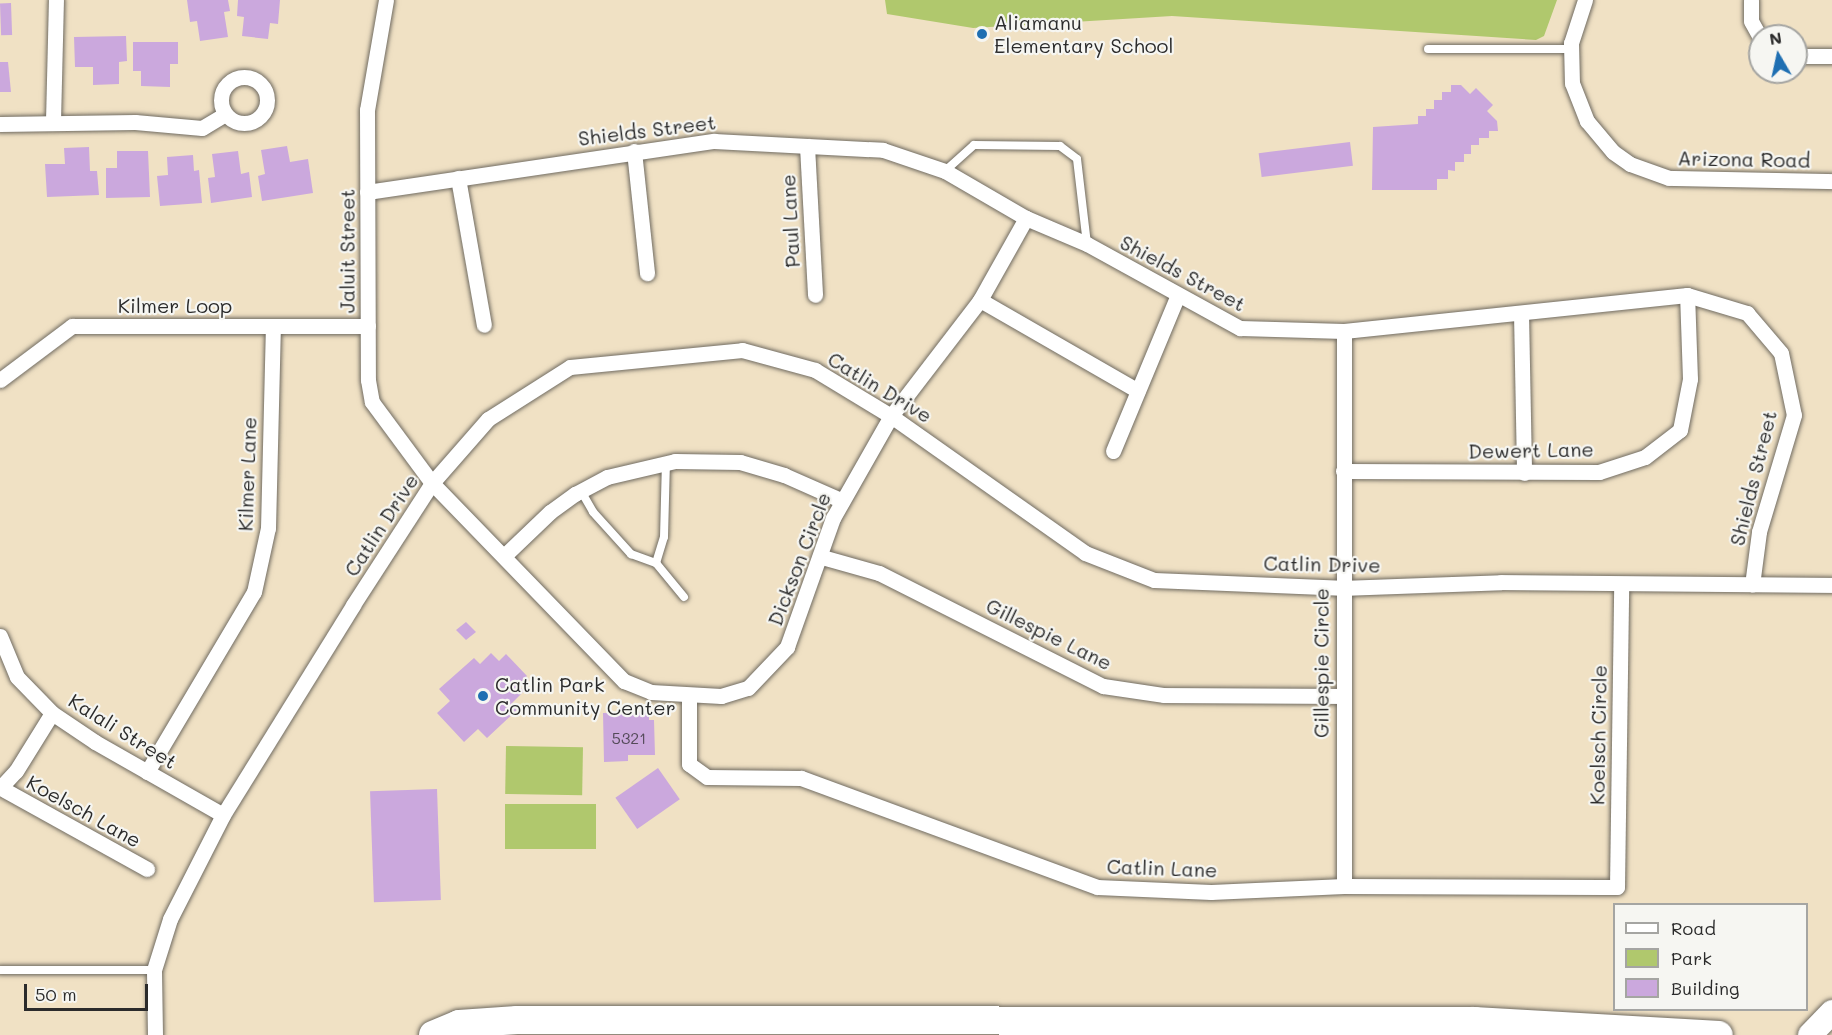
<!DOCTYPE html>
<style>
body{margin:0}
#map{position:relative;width:1832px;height:1035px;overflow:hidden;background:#f0e1c4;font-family:Mali,sans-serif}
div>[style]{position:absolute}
.green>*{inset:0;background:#b0c86d;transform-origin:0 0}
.building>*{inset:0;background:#cba8dd;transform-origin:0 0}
.roads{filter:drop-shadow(0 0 2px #706b61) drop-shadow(0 0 2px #706b61)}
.lane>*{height:8px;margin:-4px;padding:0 4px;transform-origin:4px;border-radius:4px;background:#fff}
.street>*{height:15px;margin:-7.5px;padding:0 7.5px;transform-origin:7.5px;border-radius:7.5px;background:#fff}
.street>.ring{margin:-7.5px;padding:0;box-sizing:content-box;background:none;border:15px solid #fff;border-radius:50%}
.primary>*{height:24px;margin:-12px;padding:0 12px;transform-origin:12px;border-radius:12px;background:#fff}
.highway>*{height:28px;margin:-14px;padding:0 14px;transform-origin:14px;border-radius:14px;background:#fff}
.dots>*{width:16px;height:16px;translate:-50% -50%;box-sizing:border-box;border:3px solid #f6f6f2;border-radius:50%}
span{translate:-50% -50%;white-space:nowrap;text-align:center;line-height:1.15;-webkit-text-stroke:4.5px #f6f6f2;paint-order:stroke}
.number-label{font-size:16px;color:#534a58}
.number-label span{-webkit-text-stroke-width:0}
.poi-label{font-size:20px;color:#2b2b2b}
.left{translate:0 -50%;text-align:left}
.street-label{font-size:20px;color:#2b2b2b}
.legend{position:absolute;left:1613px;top:903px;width:195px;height:108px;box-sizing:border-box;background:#f6f6f2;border:2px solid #a5a5a2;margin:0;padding:8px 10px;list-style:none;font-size:18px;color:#2b2b2b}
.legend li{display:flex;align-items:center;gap:12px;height:30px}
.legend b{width:30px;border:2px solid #a5a5a2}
.north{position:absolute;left:1748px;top:24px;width:60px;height:60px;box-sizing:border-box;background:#f6f6f2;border:2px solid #a5a5a2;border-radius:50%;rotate:351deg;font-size:16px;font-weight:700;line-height:24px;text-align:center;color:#2b2b2b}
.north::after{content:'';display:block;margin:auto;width:21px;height:27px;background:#1f6fb2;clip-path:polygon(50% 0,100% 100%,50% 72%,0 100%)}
.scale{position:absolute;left:24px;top:984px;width:124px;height:27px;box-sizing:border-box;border:3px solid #2b2b2b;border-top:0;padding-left:8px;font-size:18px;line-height:21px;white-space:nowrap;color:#2b2b2b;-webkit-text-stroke:4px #f6f6f2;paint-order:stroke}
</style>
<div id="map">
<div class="green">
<div style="clip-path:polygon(885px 0,1557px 0,1544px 36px,1536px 40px,1172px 16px,973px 28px,887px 14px)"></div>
<div style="left:506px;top:746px;width:77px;height:48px;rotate:1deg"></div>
<div style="left:505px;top:804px;width:91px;height:45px"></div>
</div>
<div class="building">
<div style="clip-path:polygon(187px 0,228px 0,230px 11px,224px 12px,228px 37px,200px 41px,197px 21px,190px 22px)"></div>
<div style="clip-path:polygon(238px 0,280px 0,278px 24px,270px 23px,268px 39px,242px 36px,244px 17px,237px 16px)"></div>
<div style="left:11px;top:3px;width:32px;height:11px;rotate:88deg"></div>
<div style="clip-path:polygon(126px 36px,127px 61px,119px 62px,119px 84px,93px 85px,93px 67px,75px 67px,74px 37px)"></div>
<div style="clip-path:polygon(133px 42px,178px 42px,178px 64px,170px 64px,170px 87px,141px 86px,141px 71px,133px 71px)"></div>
<div style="clip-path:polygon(0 62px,8px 62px,11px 92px,0 92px)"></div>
<div style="clip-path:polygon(1451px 85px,1461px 85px,1470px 94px,1476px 88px,1493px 105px,1487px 111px,1497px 121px,1498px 131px,1489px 131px,1489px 138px,1479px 138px,1479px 145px,1471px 145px,1471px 154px,1464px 154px,1464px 162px,1455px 162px,1455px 171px,1448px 170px,1448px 179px,1437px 179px,1437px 190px,1372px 190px,1373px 127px,1418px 124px,1418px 116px,1426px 116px,1426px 109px,1434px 109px,1434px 100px,1442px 100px,1442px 92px,1451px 92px)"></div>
<div style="left:1350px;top:142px;width:24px;height:92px;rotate:83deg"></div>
<div style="clip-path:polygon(287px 146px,290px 162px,308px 159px,313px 193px,262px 201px,258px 176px,265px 174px,261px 150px)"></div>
<div style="clip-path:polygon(89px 147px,90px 171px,97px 171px,99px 195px,47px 197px,45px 164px,65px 164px,64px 148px)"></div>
<div style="clip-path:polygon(117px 151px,148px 151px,150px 197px,106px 198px,106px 168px,117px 168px)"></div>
<div style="clip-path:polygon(238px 151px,241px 174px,249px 172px,252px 197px,211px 203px,208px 178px,215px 177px,212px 154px)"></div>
<div style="clip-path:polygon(193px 155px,194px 171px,199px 170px,202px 203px,160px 206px,157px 176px,168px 175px,167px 157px)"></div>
<div style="clip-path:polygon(466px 622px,476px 632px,466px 640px,456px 630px)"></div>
<div style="clip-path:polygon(491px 653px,499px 661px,506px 654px,527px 676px,518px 685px,524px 691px,511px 704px,517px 710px,487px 738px,478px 729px,464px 742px,437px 713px,450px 701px,439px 689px,474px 658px,480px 664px)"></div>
<div style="clip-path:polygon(649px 712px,649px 720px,654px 720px,655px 755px,628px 755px,628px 761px,604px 762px,603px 713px)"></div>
<div style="left:658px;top:768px;width:38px;height:52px;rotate:55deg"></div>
<div style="left:437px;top:789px;width:111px;height:67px;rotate:88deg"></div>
</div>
<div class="roads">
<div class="lane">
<div style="left:1428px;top:49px;width:142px"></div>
<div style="left:945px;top:171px;width:39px;rotate:-42deg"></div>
<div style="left:974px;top:145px;width:86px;rotate:0.7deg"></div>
<div style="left:1060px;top:146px;width:21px;rotate:37deg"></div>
<div style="left:1077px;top:159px;width:86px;rotate:83.3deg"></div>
<div style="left:581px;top:491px;width:24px;rotate:60deg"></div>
<div style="left:593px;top:512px;width:57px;rotate:47.9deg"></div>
<div style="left:631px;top:554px;width:27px;rotate:20deg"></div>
<div style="left:656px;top:563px;width:27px;rotate:-73deg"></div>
<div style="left:664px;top:537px;width:74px;rotate:-88.5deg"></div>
<div style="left:656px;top:563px;width:44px;rotate:50.5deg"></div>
<div style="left:0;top:970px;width:154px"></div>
</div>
<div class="street">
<div style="left:386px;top:0;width:112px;rotate:99.8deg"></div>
<div style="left:367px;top:110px;width:270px;rotate:89.8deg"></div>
<div style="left:368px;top:380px;width:22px;rotate:80deg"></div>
<div style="left:372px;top:402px;width:101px;rotate:53.5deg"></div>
<div style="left:432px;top:483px;width:276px;rotate:45.9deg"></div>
<div style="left:624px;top:681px;width:29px;rotate:22deg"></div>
<div style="left:651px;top:692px;width:70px;rotate:3.3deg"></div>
<div style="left:721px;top:696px;width:28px;rotate:-17deg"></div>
<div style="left:748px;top:688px;width:57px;rotate:-46.4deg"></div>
<div style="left:787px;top:647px;width:137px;rotate:-70.4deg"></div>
<div style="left:833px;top:518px;width:117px;rotate:-60.4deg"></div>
<div style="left:891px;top:416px;width:146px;rotate:-52.5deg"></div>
<div style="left:980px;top:300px;width:94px;rotate:-60.7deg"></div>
<div style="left:1585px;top:0;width:45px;rotate:108deg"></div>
<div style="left:1571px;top:43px;width:40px;rotate:88.6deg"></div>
<div style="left:1572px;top:83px;width:41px;rotate:68.5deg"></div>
<div style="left:1587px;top:121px;width:40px;rotate:50deg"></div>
<div style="left:1613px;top:152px;width:21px;rotate:35deg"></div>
<div style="left:1630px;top:164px;width:41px;rotate:19.7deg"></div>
<div style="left:1669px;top:178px;width:163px;rotate:1.1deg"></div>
<div style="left:1751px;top:0;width:21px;rotate:90deg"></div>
<div style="left:1751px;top:21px;width:18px;rotate:61deg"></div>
<div style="left:1796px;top:56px;width:36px"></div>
<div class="ring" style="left:221px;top:77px;width:31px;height:31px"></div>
<div style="left:53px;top:121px;width:121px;rotate:-88.6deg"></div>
<div style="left:0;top:124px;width:135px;rotate:-0.8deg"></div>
<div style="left:135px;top:122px;width:67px;rotate:5.1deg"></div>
<div style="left:202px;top:128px;width:27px;rotate:-31deg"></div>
<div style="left:807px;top:146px;width:149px;rotate:86.9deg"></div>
<div style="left:634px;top:151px;width:123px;rotate:83.9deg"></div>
<div style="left:458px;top:178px;width:149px;rotate:80deg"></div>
<div style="left:367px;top:192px;width:351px;rotate:-8.4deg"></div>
<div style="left:714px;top:141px;width:169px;rotate:3deg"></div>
<div style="left:883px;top:150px;width:65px;rotate:18.7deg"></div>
<div style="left:945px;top:171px;width:94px;rotate:30.1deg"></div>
<div style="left:1026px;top:218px;width:66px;rotate:23.1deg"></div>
<div style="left:1087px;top:244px;width:175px;rotate:28.8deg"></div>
<div style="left:1240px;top:328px;width:104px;rotate:1.7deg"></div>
<div style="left:1344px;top:331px;width:345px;rotate:-6deg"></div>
<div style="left:1687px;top:295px;width:63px;rotate:16.7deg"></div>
<div style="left:1747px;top:313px;width:52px;rotate:49.6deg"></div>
<div style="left:1781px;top:353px;width:63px;rotate:78.2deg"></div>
<div style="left:1794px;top:415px;width:122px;rotate:106.7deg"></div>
<div style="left:1759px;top:532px;width:53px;rotate:97.5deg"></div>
<div style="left:980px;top:300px;width:182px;rotate:29.9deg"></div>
<div style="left:1521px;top:313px;width:160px;rotate:88.9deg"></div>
<div style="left:0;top:380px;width:90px;rotate:-36.9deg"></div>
<div style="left:72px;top:326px;width:296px"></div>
<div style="left:1113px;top:451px;width:169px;rotate:-67.4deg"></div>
<div style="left:1343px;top:471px;width:256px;rotate:0.2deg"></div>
<div style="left:1599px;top:472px;width:48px;rotate:-18.1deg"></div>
<div style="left:1645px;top:457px;width:44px;rotate:-37.6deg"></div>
<div style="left:1680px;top:430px;width:52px;rotate:-78.9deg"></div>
<div style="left:1690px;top:379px;width:84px;rotate:-92deg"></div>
<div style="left:504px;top:556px;width:64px;rotate:-43.7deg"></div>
<div style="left:550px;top:512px;width:31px;rotate:-36deg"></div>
<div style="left:575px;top:494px;width:36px;rotate:-28deg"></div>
<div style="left:607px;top:477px;width:70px;rotate:-13.2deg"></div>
<div style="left:675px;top:461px;width:65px;rotate:0.9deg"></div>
<div style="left:740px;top:462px;width:46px;rotate:16.5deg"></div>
<div style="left:784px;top:475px;width:64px;rotate:23.8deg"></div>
<div style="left:822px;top:557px;width:59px;rotate:15.7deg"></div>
<div style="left:879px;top:573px;width:251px;rotate:26.8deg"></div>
<div style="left:1103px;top:686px;width:62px;rotate:8.4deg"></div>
<div style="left:1164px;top:695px;width:178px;rotate:0.3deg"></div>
<div style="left:0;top:636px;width:44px;rotate:67.5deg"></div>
<div style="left:17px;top:677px;width:50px;rotate:45.8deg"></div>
<div style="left:52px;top:713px;width:52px;rotate:34deg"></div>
<div style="left:95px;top:742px;width:147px;rotate:29.7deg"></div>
<div style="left:689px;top:696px;width:68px;rotate:90deg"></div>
<div style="left:689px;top:764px;width:22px;rotate:36deg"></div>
<div style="left:707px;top:777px;width:94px;rotate:0.6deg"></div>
<div style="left:801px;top:778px;width:315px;rotate:20.2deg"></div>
<div style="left:1097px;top:887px;width:114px;rotate:2.5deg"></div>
<div style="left:1211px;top:892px;width:133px;rotate:-2.6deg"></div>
<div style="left:1344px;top:886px;width:273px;rotate:0.2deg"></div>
<div style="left:1617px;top:887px;width:303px;rotate:-89.2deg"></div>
<div style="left:147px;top:772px;width:209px;rotate:-59.3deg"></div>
<div style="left:254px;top:592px;width:66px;rotate:-77.7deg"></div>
<div style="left:268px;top:528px;width:202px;rotate:-88.6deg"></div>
<div style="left:0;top:788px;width:23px;rotate:-47deg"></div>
<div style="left:16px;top:771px;width:68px;rotate:-58.2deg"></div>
<div style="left:1px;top:788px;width:167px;rotate:29deg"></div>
<div style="left:1344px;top:886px;width:555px;rotate:-90deg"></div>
<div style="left:155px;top:1035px;width:65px;rotate:-90.9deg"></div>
<div style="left:154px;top:970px;width:53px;rotate:-72.6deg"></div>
<div style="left:170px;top:919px;width:117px;rotate:-63deg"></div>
<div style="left:223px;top:815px;width:247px;rotate:-58.2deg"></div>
<div style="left:353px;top:605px;width:145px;rotate:-57.1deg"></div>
<div style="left:432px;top:483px;width:85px;rotate:-48.8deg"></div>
<div style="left:488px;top:419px;width:97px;rotate:-32.4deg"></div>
<div style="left:570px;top:367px;width:173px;rotate:-5.6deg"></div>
<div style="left:742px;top:350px;width:76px;rotate:15.3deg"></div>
<div style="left:815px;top:370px;width:89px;rotate:31.2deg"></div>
<div style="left:891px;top:416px;width:237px;rotate:35.2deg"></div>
<div style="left:1085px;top:553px;width:74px;rotate:21.4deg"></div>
<div style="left:1154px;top:580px;width:187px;rotate:2.4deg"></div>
<div style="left:1341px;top:588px;width:160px;rotate:-2.1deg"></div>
<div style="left:1501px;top:582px;width:331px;rotate:0.5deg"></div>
</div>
<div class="primary">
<div style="left:1810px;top:1035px;width:32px;rotate:-46deg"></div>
</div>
<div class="highway">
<div style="left:433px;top:1035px;width:28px;rotate:-23deg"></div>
<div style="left:459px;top:1024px;width:58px;rotate:-3.9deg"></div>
<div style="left:517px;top:1020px;width:958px;rotate:0.06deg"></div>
<div style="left:1475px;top:1021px;width:244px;rotate:3.3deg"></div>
</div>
</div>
<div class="dots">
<div style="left:982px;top:34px;background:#1f6fb2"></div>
<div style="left:483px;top:696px;background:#1f6fb2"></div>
</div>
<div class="number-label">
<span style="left:629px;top:738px">5321</span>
</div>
<div class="poi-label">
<span class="left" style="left:994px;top:34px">Aliamanu<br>Elementary School</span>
<span class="left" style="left:495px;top:696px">Catlin Park<br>Community Center</span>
</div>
<div class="street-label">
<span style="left:647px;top:130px;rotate:-7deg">Shields Street</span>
<span style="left:1744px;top:159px;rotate:1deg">Arizona Road</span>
<span style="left:790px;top:221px;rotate:-93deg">Paul Lane</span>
<span style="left:347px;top:251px;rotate:-90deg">Jaluit Street</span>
<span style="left:1183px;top:273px;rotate:28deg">Shields Street</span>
<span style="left:175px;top:305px">Kilmer Loop</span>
<span style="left:880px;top:387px;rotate:31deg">Catlin Drive</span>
<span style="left:1531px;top:450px;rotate:-1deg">Dewert Lane</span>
<span style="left:247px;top:474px;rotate:-88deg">Kilmer Lane</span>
<span style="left:1753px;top:478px;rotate:-76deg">Shields Street</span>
<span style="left:381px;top:525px;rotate:-57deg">Catlin Drive</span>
<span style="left:799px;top:559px;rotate:-69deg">Dickson Circle</span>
<span style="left:1322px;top:564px;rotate:1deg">Catlin Drive</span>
<span style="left:1049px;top:634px;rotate:26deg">Gillespie Lane</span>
<span style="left:1321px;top:663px;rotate:-90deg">Gillespie Circle</span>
<span style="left:123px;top:731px;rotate:32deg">Kalali Street</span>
<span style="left:1598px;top:735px;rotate:-89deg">Koelsch Circle</span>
<span style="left:84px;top:811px;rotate:29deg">Koelsch Lane</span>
<span style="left:1162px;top:868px;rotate:2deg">Catlin Lane</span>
</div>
<ul class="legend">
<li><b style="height:8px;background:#fff"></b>Road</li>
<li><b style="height:16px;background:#b0c86d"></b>Park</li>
<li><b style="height:16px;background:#cba8dd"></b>Building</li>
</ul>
<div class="north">N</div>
<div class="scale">50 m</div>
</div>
